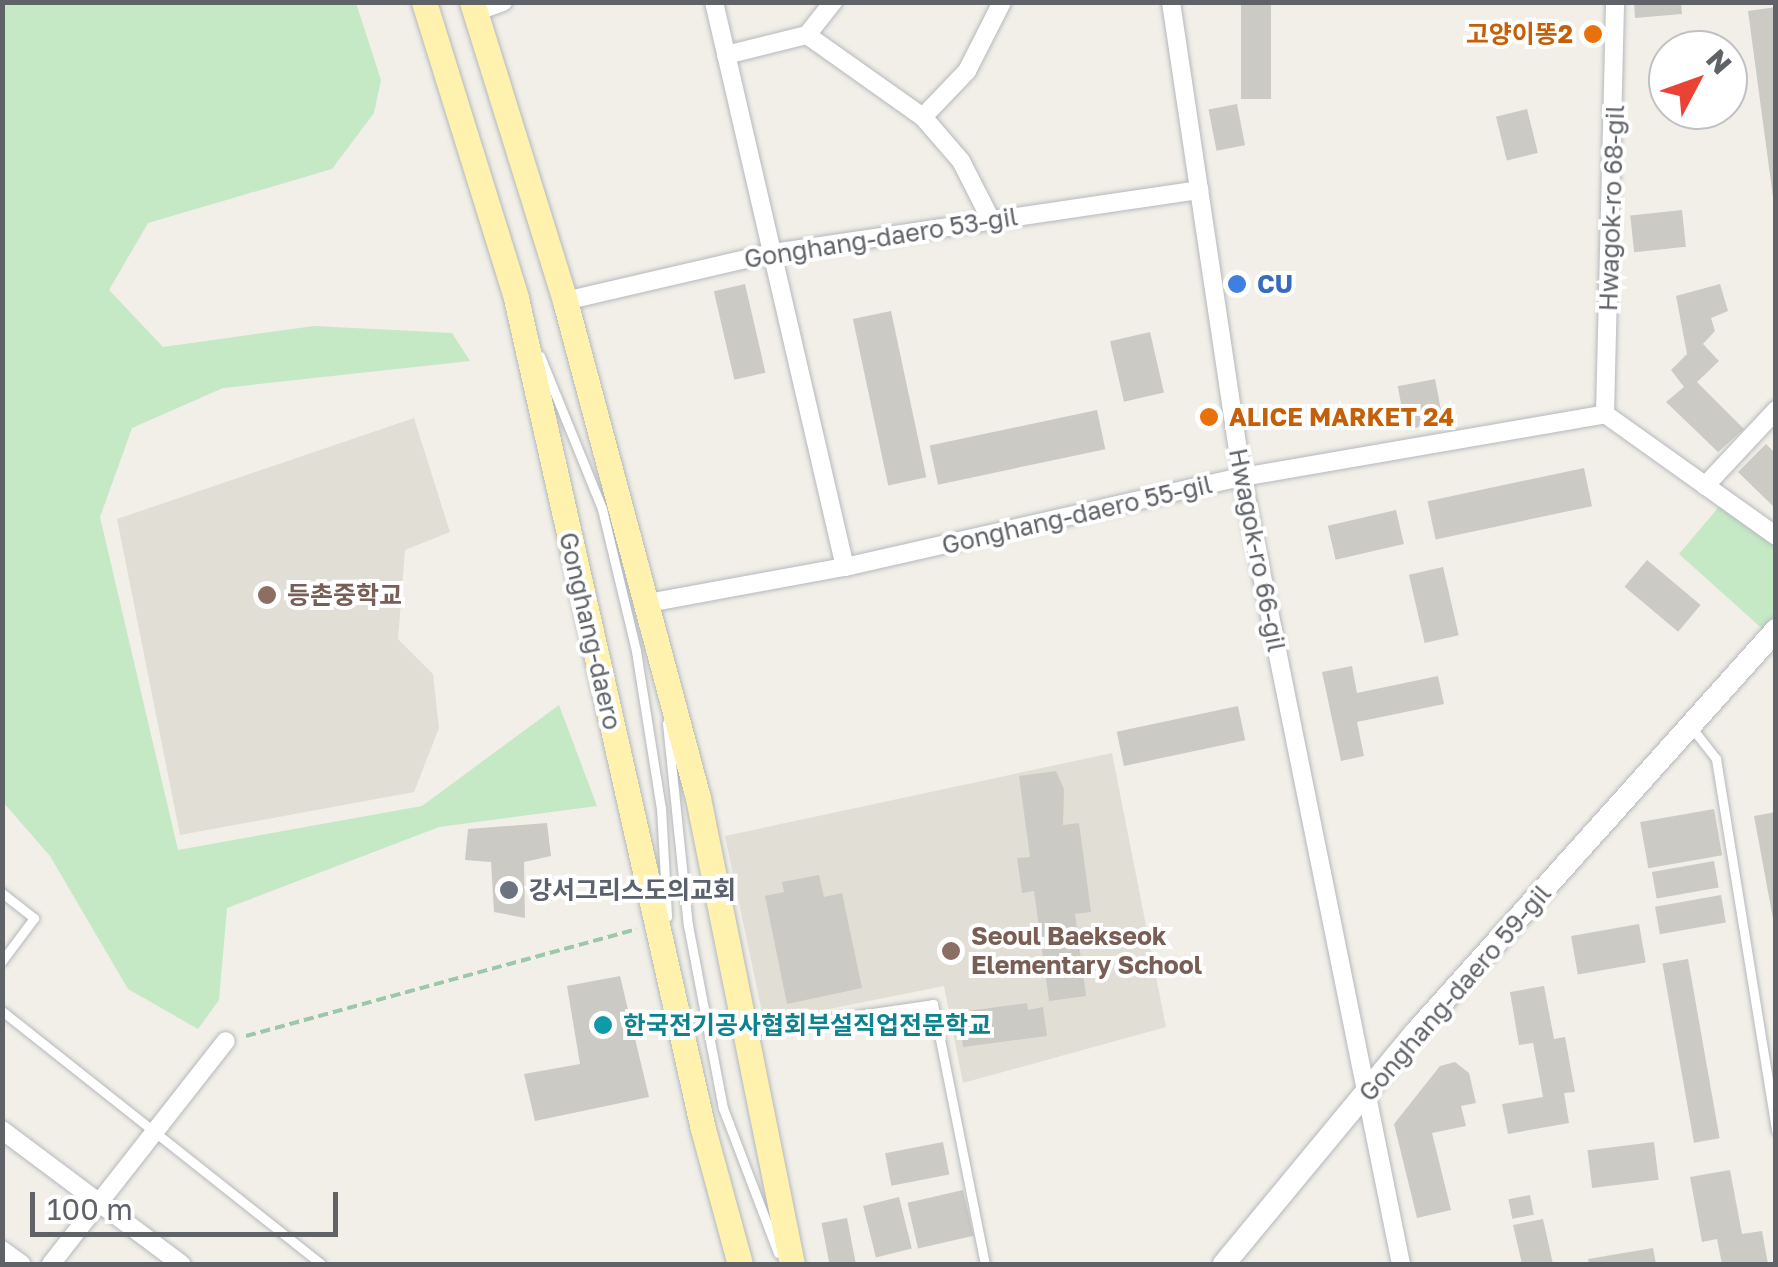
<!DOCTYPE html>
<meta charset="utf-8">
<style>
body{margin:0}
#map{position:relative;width:1778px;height:1267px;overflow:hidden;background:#f1efe8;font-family:"Golos Text","Noto Sans KR",sans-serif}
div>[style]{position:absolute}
.education>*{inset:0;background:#e1ded6}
.green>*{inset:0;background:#c5e8c5}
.building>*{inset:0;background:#cccac5;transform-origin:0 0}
.path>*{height:4px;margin-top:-2px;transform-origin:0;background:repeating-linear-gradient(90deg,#9cc7a9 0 10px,transparent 0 15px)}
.roads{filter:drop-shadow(0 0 2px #b5b8bc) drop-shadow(0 0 2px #b5b8bc)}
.service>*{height:9px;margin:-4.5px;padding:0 4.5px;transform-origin:4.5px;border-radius:4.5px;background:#fff}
.minor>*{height:18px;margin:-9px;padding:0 9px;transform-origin:9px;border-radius:9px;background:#fff}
.secondary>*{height:22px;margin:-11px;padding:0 11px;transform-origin:11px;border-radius:11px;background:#fff}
.primary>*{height:25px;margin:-12.5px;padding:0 12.5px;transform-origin:12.5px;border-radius:12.5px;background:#fff2af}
.dots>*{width:28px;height:28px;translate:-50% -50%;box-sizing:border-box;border:5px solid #fff;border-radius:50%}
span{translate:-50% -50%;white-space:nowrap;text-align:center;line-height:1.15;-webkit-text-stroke:8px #fff;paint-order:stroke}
.food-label{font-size:25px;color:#c56008;font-weight:700}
.right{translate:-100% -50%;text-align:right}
.left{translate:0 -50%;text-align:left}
.street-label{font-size:25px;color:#5f6368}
.shop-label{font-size:25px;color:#366cbe;font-weight:700}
.education-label{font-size:25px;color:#785e54;font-weight:700}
.worship-label{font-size:25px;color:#5b616d;font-weight:700}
.culture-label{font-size:25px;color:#0d838f;font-weight:700}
.frame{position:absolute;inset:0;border:5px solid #5f6368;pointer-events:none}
.north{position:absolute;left:1648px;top:30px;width:100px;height:100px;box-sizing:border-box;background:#fff;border:2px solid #bfc1c3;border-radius:50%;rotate:49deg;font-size:28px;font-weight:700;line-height:40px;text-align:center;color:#5f6368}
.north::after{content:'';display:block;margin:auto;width:35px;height:45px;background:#ea4335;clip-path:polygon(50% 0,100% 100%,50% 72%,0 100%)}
.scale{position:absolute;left:30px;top:1192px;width:308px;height:45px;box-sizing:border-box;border:5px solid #5f6368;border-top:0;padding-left:12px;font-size:30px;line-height:35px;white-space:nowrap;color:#5f6368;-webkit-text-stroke:8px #fff;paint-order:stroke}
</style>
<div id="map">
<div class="education">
<div style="clip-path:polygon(414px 418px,450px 532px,405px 550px,398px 639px,433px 674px,439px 728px,414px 792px,180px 835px,117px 519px)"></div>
<div style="clip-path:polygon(1112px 753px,1166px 1027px,963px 1083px,944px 986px,764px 1022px,725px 836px)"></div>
</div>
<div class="green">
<div style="clip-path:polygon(2px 3px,356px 3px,381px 80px,374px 113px,332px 169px,148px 223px,109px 290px,163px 347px,314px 326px,452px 333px,470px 361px,223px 388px,132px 428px,100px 517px,178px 850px,422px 806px,559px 705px,597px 806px,439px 827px,227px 908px,219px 1000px,198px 1029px,128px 989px,50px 856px,3px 802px)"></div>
<div style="clip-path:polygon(1723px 502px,1776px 539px,1775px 623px,1767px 633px,1679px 554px)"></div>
</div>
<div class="building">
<div style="left:1241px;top:2px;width:30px;height:97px"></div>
<div style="clip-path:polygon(1634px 2px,1681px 2px,1682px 14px,1635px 18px)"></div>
<div style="clip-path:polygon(1776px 7px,1776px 196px,1773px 197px,1748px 11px)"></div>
<div style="left:1237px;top:104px;width:42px;height:29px;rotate:79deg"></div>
<div style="left:1527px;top:109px;width:45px;height:32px;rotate:76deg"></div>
<div style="left:1682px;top:210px;width:37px;height:52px;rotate:84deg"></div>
<div style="left:745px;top:284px;width:91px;height:32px;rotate:77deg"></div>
<div style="clip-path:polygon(1720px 284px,1728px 311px,1711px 318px,1715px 331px,1703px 344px,1719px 361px,1697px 382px,1744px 429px,1718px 452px,1666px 402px,1684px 387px,1671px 370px,1687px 354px,1676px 296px)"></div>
<div style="left:891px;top:311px;width:170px;height:39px;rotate:78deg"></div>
<div style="left:1150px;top:332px;width:62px;height:41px;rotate:77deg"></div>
<div style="left:1435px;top:379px;width:44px;height:38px;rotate:79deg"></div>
<div style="left:1097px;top:410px;width:40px;height:171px;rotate:78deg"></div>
<div style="clip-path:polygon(1766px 444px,1776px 454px,1776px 509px,1738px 472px)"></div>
<div style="left:1584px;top:468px;width:39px;height:160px;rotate:78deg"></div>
<div style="left:1396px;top:510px;width:35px;height:70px;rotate:77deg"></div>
<div style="left:1647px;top:560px;width:70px;height:35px;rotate:40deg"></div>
<div style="left:1443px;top:567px;width:70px;height:35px;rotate:77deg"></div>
<div style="clip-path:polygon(1352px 666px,1357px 693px,1438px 676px,1444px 704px,1357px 722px,1364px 756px,1341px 761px,1322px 672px)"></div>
<div style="left:1238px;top:706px;width:35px;height:124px;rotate:78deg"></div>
<div style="clip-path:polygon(1056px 771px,1064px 789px,1063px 825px,1079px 823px,1091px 912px,1075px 914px,1086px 996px,1049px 1001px,1034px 891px,1022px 893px,1017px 858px,1030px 857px,1019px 776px)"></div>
<div style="left:1714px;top:809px;width:47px;height:75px;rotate:80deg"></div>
<div style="clip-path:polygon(1776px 812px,1776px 924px,1774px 924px,1754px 816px)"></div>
<div style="clip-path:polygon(547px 823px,551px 856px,524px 862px,525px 918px,494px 912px,491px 862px,465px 860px,468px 829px)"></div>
<div style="left:1714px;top:861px;width:27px;height:63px;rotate:80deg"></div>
<div style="clip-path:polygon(819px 875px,824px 897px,842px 893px,862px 988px,787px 1004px,765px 896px,784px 892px,782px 882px)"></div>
<div style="left:1721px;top:895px;width:28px;height:67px;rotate:80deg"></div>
<div style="left:1639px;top:924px;width:39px;height:69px;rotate:80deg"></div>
<div style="left:1688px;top:959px;width:182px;height:26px;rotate:80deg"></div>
<div style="clip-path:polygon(620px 976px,649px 1097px,535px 1121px,524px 1074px,580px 1064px,567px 986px)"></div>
<div style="clip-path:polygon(1544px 986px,1554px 1039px,1565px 1037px,1575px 1092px,1564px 1093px,1569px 1123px,1508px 1134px,1502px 1104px,1543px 1097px,1533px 1043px,1519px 1045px,1510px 992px)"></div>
<div style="clip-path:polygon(1027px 1003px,1028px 1010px,1043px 1007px,1047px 1036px,963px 1047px,959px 1012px)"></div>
<div style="clip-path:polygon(1455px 1062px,1469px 1073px,1476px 1103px,1461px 1106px,1466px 1126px,1432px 1133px,1451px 1210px,1417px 1218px,1394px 1124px,1440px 1066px)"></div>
<div style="left:943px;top:1142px;width:33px;height:59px;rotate:79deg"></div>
<div style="left:1654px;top:1142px;width:38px;height:67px;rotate:83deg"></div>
<div style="clip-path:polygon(1730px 1170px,1742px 1234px,1762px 1231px,1768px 1264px,1722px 1264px,1717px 1239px,1702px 1242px,1690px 1177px)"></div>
<div style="left:963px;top:1190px;width:47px;height:57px;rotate:77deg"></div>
<div style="left:1530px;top:1195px;width:20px;height:22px;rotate:79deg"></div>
<div style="left:899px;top:1197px;width:53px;height:37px;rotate:76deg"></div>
<div style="left:847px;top:1218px;width:47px;height:26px;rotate:79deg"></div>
<div style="clip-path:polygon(1543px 1219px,1553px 1264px,1522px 1264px,1513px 1225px)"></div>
<div style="clip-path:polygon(1653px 1248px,1656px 1264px,1589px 1264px,1588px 1259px)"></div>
</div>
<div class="path">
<div style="left:246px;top:1036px;width:405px;rotate:-15.3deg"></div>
</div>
<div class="roads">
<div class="service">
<div style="left:540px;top:356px;width:165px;rotate:67.9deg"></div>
<div style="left:602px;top:509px;width:146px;rotate:76.5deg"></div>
<div style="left:636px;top:651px;width:159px;rotate:81deg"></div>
<div style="left:661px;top:808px;width:109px;rotate:86.8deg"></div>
<div style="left:667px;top:723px;width:203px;rotate:84.1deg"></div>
<div style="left:688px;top:925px;width:186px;rotate:79.2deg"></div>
<div style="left:723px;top:1108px;width:155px;rotate:69.2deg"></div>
<div style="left:1692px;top:728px;width:39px;rotate:52deg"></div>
<div style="left:1716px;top:759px;width:376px;rotate:80.8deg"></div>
<div style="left:2px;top:893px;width:41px;rotate:38deg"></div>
<div style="left:34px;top:918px;width:54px;rotate:126.7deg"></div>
<div style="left:2px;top:1011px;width:407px;rotate:38.4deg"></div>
<div style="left:749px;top:1031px;width:186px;rotate:-8.3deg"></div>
<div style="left:933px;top:1004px;width:265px;rotate:78.7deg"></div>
</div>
<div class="minor">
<div style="left:714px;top:2px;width:580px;rotate:76.95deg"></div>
<div style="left:833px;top:2px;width:42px;rotate:128.2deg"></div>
<div style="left:807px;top:35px;width:142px;rotate:35.3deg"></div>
<div style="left:923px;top:117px;width:58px;rotate:49.2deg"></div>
<div style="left:961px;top:161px;width:66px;rotate:63deg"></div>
<div style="left:1171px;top:2px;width:480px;rotate:81.5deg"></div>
<div style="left:1242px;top:477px;width:803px;rotate:78.58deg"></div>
<div style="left:475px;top:12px;width:30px;rotate:-20deg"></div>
<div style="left:726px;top:55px;width:83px;rotate:-13.9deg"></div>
<div style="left:923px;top:117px;width:64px;rotate:-46.3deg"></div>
<div style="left:967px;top:71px;width:77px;rotate:-63.1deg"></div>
<div style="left:565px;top:301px;width:212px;rotate:-13.1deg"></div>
<div style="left:772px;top:253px;width:432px;rotate:-8.4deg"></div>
<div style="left:1605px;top:414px;width:412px;rotate:-88.6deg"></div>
<div style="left:1605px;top:414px;width:210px;rotate:35.5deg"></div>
<div style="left:1705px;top:486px;width:104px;rotate:-46.9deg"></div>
<div style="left:648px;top:603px;width:200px;rotate:-10.4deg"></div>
<div style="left:845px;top:567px;width:407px;rotate:-12.8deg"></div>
<div style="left:1242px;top:477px;width:368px;rotate:-9.8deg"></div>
<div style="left:2px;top:1130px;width:224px;rotate:36.8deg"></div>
<div style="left:2px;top:1250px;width:24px;rotate:36deg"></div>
<div style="left:51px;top:1264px;width:283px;rotate:-51.9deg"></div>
</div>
<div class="secondary">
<div style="left:1224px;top:1264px;width:301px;rotate:-50.4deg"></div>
<div style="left:1416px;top:1032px;width:540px;rotate:-48.15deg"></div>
</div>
<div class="primary">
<div style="left:424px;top:2px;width:310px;rotate:72.7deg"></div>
<div style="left:516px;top:298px;width:852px;rotate:77.32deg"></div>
<div style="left:703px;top:1129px;width:140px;rotate:74.7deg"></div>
<div style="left:472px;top:2px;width:313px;rotate:72.7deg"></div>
<div style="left:565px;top:301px;width:514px;rotate:75.02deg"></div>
<div style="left:698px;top:798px;width:475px;rotate:78.6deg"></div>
</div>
</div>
<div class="dots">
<div style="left:1593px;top:34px;background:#e8710a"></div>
<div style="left:1237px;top:284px;background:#3f7fe0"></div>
<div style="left:1209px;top:417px;background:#e8710a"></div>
<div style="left:267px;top:595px;background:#8d6e63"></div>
<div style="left:509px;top:890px;background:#6b7280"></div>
<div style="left:951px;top:951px;background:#8d6e63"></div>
<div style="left:603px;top:1025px;background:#0f9aa8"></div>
</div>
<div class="food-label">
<span class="right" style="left:1573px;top:34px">고양이똥2</span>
<span class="left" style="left:1229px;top:417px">ALICE MARKET 24</span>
</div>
<div class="street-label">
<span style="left:1612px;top:208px;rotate:-88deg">Hwagok-ro 68-gil</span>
<span style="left:881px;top:238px;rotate:-9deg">Gonghang-daero 53-gil</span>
<span style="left:1077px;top:515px;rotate:-13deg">Gonghang-daero 55-gil</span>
<span style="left:1257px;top:550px;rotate:79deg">Hwagok-ro 66-gil</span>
<span style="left:590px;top:631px;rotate:77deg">Gonghang-daero</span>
<span style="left:1455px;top:993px;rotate:-49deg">Gonghang-daero 59-gil</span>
</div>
<div class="shop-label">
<span class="left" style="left:1257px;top:284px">CU</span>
</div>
<div class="education-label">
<span class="left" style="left:287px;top:595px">등촌중학교</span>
<span class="left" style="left:971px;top:951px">Seoul Baekseok<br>Elementary School</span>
</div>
<div class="worship-label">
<span class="left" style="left:529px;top:890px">강서그리스도의교회</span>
</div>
<div class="culture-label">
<span class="left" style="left:623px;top:1025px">한국전기공사협회부설직업전문학교</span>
</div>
<div class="frame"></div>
<div class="north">N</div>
<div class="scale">100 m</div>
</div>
